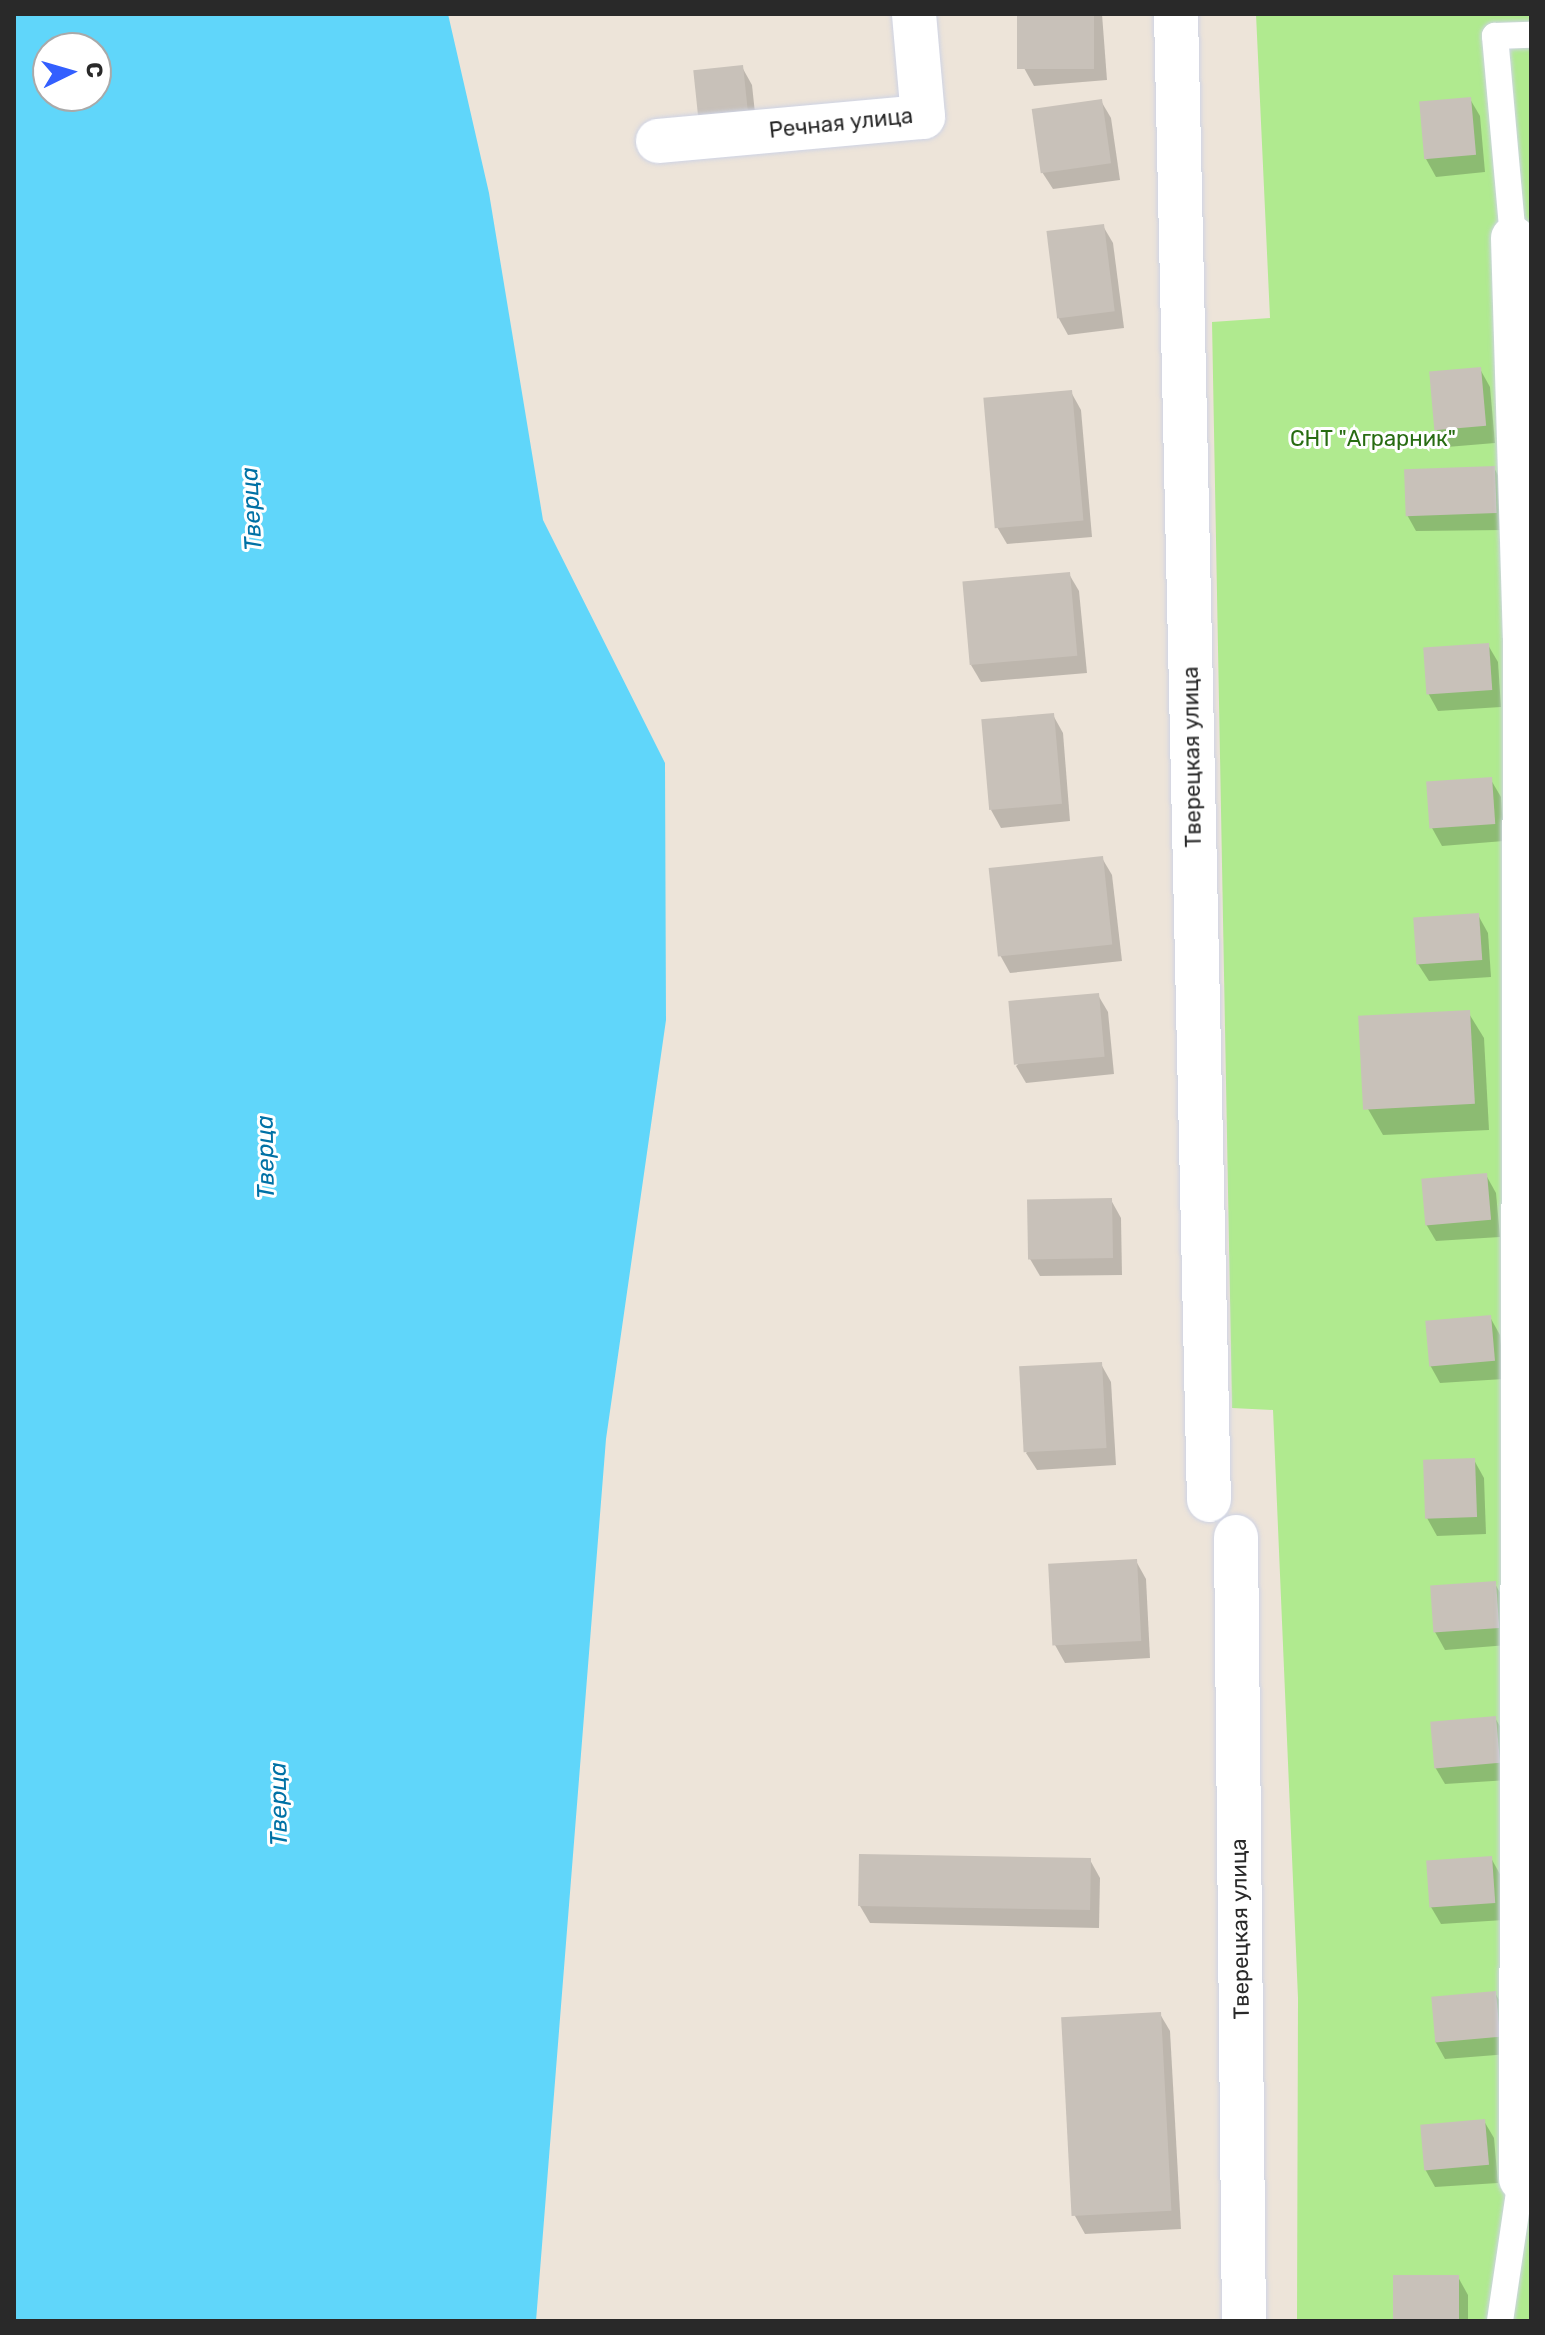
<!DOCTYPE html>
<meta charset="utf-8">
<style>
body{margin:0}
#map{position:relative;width:1545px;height:2335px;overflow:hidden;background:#ede4d9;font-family:Rubik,sans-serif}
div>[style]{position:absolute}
.green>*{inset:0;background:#b0ea8f}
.water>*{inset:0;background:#60d6fa}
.shadow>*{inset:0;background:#0003}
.building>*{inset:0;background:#c8c1b9;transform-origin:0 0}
.roads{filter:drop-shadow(0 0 2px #ced3e4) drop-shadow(0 0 2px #ced3e4)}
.service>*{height:26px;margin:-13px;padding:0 13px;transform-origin:13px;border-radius:13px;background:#fff}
.minor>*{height:44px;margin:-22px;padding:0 22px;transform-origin:22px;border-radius:22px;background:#fff}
span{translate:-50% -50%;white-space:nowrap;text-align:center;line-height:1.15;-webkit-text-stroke:6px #fff;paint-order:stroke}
.street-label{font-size:22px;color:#292929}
.park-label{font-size:22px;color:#286c12}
.water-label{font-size:24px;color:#0071a5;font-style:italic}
.frame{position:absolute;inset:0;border:16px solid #292929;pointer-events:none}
.north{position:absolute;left:32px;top:32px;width:80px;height:80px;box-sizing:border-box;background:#fff;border:2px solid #a9a9a9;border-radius:50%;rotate:85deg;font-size:22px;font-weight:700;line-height:32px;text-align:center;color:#292929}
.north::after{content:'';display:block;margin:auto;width:28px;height:36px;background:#335fff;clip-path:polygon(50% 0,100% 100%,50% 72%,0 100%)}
</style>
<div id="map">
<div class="green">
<div style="clip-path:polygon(1256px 14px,1531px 14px,1531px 2321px,1297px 2321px,1298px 1998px,1273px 1410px,1232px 1408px,1212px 322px,1270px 318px)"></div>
</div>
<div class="water">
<div style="clip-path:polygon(evenodd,14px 14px,448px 14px,489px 193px,543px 520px,665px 763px,666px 1020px,606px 1439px,536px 2321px,14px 2321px,14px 14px,48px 48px,96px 48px,96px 96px,48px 96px,48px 48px)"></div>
</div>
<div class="shadow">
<div style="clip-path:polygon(1019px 14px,1102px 14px,1107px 80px,1034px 86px,1024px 68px)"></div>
<div style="clip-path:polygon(742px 67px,752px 85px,757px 132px,711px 137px)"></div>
<div style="clip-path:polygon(1470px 99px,1480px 116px,1485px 172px,1436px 177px,1426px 159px)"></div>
<div style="clip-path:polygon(1101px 101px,1111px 118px,1120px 180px,1053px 189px,1042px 172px,1034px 110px)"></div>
<div style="clip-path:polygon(1103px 226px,1113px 243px,1124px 328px,1068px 335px,1058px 317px)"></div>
<div style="clip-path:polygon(1480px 369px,1490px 387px,1495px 443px,1447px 447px,1436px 429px)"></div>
<div style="clip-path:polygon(1071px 392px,1081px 410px,1092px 537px,1007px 544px,997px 527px)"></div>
<div style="clip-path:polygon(1494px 468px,1504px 486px,1505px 530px,1416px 531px,1406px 513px)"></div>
<div style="clip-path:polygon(1069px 574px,1079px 591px,1087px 673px,981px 682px,971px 665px)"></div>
<div style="clip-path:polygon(1488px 645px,1498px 662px,1501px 707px,1438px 711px,1428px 693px)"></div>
<div style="clip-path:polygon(1053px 715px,1063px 733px,1070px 821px,1001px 828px,991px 810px)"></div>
<div style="clip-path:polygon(1491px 780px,1501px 797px,1504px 841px,1442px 846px,1432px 828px)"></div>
<div style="clip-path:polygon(1102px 858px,1112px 875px,1122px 961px,1010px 973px,1000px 955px)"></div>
<div style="clip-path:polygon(1478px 915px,1488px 933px,1491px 977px,1429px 981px,1418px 964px)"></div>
<div style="clip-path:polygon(1098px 995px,1108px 1012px,1114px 1074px,1026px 1083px,1016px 1066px)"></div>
<div style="clip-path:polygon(1468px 1012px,1484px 1038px,1489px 1130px,1383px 1135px,1368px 1109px)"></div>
<div style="clip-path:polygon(1486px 1175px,1496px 1193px,1500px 1237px,1436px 1241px,1426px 1224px)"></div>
<div style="clip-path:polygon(1111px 1200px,1121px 1218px,1122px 1275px,1040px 1276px,1030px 1259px)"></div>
<div style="clip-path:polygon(1490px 1317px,1500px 1335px,1504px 1379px,1440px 1383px,1430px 1365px)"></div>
<div style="clip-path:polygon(1101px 1364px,1111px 1382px,1116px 1465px,1037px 1470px,1026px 1453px)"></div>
<div style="clip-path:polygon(1474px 1460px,1484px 1478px,1486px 1534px,1437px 1536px,1427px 1518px)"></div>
<div style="clip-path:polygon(1136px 1561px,1146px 1579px,1150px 1658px,1065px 1663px,1055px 1645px)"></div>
<div style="clip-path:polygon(1495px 1584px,1505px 1601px,1508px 1645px,1445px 1650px,1435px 1632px)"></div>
<div style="clip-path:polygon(1495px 1718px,1506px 1736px,1509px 1780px,1445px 1784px,1435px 1767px)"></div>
<div style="clip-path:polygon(1491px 1858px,1501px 1876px,1504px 1920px,1441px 1924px,1431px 1907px)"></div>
<div style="clip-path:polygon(1090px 1860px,1100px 1878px,1099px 1928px,870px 1923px,860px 1906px)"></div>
<div style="clip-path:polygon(1495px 1993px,1505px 2010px,1509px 2054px,1445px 2059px,1435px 2041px)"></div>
<div style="clip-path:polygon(1160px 2014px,1170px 2031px,1181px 2229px,1085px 2234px,1075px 2216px)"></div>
<div style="clip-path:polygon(1484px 2121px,1494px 2138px,1498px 2183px,1435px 2187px,1425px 2169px)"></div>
<div style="clip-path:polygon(1458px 2277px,1468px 2295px,1468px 2321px,1395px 2321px)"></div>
</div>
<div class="building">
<div style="left:1017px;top:14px;width:77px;height:55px"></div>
<div style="left:743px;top:65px;width:50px;height:50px;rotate:84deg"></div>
<div style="left:1471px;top:97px;width:58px;height:52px;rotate:85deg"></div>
<div style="left:1102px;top:99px;width:65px;height:71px;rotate:82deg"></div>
<div style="left:1104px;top:224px;width:88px;height:58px;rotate:83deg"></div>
<div style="left:1481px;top:367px;width:59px;height:52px;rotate:85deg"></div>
<div style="left:1072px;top:390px;width:131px;height:89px;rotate:85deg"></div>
<div style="left:1495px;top:466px;width:47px;height:91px;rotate:88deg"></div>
<div style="left:1070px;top:572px;width:84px;height:108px;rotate:85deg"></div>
<div style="left:1489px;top:643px;width:47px;height:66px;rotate:86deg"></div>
<div style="left:1054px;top:713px;width:91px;height:73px;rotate:85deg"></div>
<div style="left:1492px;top:777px;width:47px;height:66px;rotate:86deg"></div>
<div style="left:1103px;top:856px;width:89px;height:115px;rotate:84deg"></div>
<div style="left:1479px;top:913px;width:47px;height:66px;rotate:86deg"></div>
<div style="left:1099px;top:993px;width:64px;height:91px;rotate:85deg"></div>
<div style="left:1470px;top:1010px;width:94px;height:112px;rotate:87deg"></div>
<div style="left:1487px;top:1173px;width:47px;height:66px;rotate:85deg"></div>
<div style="left:1112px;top:1198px;width:60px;height:85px;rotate:89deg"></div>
<div style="left:1491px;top:1315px;width:46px;height:66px;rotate:85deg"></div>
<div style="left:1102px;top:1362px;width:86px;height:83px;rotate:87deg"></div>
<div style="left:1475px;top:1458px;width:59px;height:52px;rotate:88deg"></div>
<div style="left:1137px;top:1559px;width:82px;height:89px;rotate:87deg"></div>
<div style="left:1496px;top:1581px;width:47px;height:66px;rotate:86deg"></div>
<div style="left:1496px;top:1716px;width:47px;height:66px;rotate:85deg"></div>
<div style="left:859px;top:1854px;width:232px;height:52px;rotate:1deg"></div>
<div style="left:1492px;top:1856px;width:47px;height:66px;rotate:86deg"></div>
<div style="left:1496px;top:1991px;width:46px;height:65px;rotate:85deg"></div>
<div style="left:1161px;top:2012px;width:199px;height:100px;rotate:87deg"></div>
<div style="left:1485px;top:2119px;width:46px;height:65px;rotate:85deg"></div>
<div style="left:1459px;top:2275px;width:46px;height:66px;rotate:90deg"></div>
</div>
<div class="roads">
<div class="service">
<div style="left:1527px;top:237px;width:14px;rotate:176deg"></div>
<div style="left:1513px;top:238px;width:203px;rotate:-95.1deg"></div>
<div style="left:1495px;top:36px;width:36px;rotate:-2deg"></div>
<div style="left:1500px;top:2321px;width:144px;rotate:-81.6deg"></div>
<div style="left:1521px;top:2179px;width:10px;rotate:6deg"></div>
</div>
<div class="minor">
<div style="left:1176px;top:14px;width:1486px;rotate:88.73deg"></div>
<div style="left:658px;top:141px;width:266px;rotate:-5.2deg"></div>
<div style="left:923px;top:117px;width:103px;rotate:-95deg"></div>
<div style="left:1513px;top:238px;width:399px;rotate:88.3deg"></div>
<div style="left:1525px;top:637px;width:1542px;rotate:90.15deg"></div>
<div style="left:1236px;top:1537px;width:784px;rotate:89.42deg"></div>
</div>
</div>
<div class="street-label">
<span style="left:841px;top:123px;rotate:-6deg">Речная улица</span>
<span style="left:1192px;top:757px;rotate:-91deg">Тверецкая улица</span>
<span style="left:1240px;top:1929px;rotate:-91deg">Тверецкая улица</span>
</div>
<div class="park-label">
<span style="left:1373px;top:439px">СНТ "Аграрник"</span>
</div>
<div class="water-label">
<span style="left:252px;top:509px;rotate:-93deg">Тверца</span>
<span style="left:266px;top:1157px;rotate:-91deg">Тверца</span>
<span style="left:279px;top:1804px;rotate:-91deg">Тверца</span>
</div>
<div class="frame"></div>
<div class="north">С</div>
</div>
